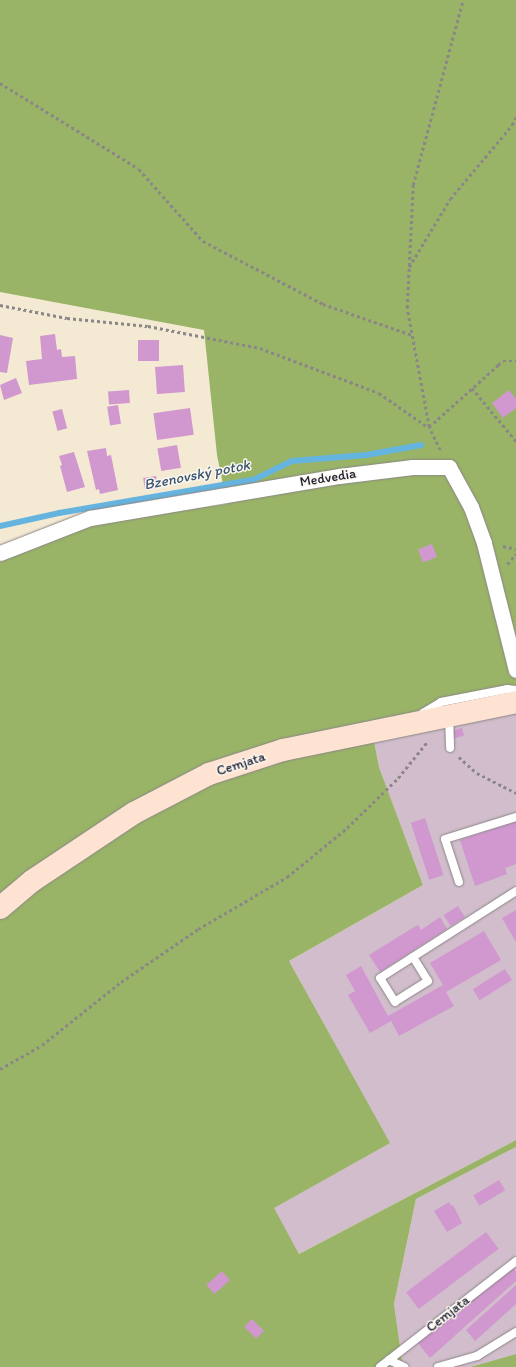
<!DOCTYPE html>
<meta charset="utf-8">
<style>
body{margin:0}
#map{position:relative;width:516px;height:1367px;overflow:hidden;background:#f4ead3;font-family:Itim,sans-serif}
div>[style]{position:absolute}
.industrial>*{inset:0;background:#d1bdcb}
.forest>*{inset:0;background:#99b466}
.stream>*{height:6px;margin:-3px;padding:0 3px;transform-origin:3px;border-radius:3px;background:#65b4df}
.building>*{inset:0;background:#d197cf;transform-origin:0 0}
.path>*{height:2.5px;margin-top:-1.25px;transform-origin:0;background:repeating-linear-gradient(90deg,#8b8687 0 3px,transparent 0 6px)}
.roads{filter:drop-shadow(0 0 1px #8b8687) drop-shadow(0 0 1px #8b8687)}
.lane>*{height:8px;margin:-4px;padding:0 4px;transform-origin:4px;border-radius:4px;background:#fff}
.street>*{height:15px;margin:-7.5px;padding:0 7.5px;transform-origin:7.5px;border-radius:7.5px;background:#fff}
.secondary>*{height:22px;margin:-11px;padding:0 11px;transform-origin:11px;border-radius:11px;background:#fee3d2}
span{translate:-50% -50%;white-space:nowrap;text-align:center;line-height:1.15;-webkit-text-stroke:3px #fbf7ec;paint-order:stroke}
.street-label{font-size:14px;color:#22223b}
.water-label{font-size:15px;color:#395574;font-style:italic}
</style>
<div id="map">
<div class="industrial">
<div style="clip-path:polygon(516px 711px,516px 1140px,299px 1254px,273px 1208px,389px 1143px,289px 961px,423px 885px,379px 767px,374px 741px)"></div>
<div style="clip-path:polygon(516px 1147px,516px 1354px,470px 1367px,403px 1367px,394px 1304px,416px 1199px)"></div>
</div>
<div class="forest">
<div style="clip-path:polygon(0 0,516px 0,516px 711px,374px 741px,379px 767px,423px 885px,289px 961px,390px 1143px,274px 1208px,299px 1254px,516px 1140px,516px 1147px,416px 1199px,394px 1304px,403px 1367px,0 1367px,0 554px,64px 526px,227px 504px,217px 455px,204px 330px,0 292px)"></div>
<div style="clip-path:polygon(516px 1354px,516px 1367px,470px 1367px)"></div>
</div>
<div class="stream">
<div style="left:0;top:526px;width:60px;rotate:-12.4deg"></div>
<div style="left:59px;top:513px;width:197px;rotate:-9.7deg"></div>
<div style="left:253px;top:480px;width:43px;rotate:-26deg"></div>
<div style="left:292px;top:461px;width:74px;rotate:-4.6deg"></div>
<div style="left:366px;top:455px;width:56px;rotate:-10.3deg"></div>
</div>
<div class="building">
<div style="clip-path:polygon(55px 334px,57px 350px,61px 349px,62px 357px,75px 356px,77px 379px,29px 385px,26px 361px,42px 359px,40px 336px)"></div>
<div style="clip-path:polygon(0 335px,13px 338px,7px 373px,0 372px)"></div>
<div style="left:138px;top:340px;width:21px;height:21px"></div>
<div style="left:183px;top:365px;width:27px;height:28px;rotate:86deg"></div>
<div style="clip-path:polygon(16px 378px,22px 393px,4px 400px,0 385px)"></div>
<div style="left:129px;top:390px;width:13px;height:21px;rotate:86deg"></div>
<div style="clip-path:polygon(509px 390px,516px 399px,516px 408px,503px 418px,492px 403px)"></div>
<div style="left:118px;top:405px;width:19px;height:11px;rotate:81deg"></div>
<div style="left:190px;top:408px;width:27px;height:37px;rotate:82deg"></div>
<div style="left:62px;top:409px;width:20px;height:10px;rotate:75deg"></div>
<div style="left:177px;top:445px;width:23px;height:20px;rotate:80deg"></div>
<div style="clip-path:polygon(106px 448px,107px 456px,111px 455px,118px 490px,100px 494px,99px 489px,96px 490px,87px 451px)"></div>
<div style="clip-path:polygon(74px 452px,85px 487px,67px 492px,60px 466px,62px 465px,59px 456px)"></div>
<div style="left:156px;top:476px;width:12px;height:13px;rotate:81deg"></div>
<div style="left:432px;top:544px;width:14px;height:15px;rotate:69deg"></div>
<div style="left:462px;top:728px;width:8px;height:11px;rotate:76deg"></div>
<div style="left:425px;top:818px;width:60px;height:15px;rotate:72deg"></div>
<div style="clip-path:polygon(516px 821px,516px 864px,505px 868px,507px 874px,475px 886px,460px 840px)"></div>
<div style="left:458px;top:906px;width:13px;height:17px;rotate:58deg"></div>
<div style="clip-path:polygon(516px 910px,516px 942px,502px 918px)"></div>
<div style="clip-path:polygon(440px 917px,447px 929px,380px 972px,369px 955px,411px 929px,418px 925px,421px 930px)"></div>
<div style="clip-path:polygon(484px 931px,501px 960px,446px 992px,454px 1006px,399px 1036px,391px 1021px,370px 1033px,348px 995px,355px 991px,346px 975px,361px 966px,388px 1016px,443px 985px,430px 963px)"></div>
<div style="left:505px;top:969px;width:13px;height:38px;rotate:58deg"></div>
<div style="left:499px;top:1180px;width:12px;height:30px;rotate:59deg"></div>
<div style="clip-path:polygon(449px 1202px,451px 1206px,453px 1205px,462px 1223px,447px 1232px,434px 1211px)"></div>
<div style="left:486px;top:1232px;width:21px;height:100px;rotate:53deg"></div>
<div style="clip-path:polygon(513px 1268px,516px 1271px,516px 1281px,430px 1358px,417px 1342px)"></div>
<div style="left:222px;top:1271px;width:12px;height:21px;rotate:48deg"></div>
<div style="clip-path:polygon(516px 1285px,516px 1304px,475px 1341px,466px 1330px)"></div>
<div style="left:252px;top:1319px;width:17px;height:11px;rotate:45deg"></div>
</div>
<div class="path">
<div style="left:0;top:83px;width:163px;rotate:31.7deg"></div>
<div style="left:139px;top:169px;width:96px;rotate:48.4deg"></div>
<div style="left:203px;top:241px;width:136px;rotate:27.7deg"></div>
<div style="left:323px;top:304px;width:94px;rotate:19.2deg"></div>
<div style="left:409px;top:267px;width:79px;rotate:-58.9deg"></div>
<div style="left:450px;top:199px;width:97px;rotate:-50deg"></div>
<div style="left:512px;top:125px;width:9px;rotate:-63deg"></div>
<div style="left:0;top:305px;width:68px;rotate:11deg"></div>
<div style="left:67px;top:318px;width:81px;rotate:5.6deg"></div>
<div style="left:148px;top:326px;width:114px;rotate:11.1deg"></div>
<div style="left:260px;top:348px;width:127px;rotate:20.7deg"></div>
<div style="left:379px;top:393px;width:60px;rotate:34.8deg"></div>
<div style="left:472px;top:388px;width:69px;rotate:50.3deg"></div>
<div style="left:429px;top:427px;width:93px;rotate:-41.9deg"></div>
<div style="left:498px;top:365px;width:6px;rotate:-39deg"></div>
<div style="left:503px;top:361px;width:13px"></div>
<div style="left:440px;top:450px;width:25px;rotate:-116deg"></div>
<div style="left:429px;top:427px;width:121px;rotate:-100.5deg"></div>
<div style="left:407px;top:308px;width:123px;rotate:-87.2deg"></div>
<div style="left:413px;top:185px;width:192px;rotate:-74.9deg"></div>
<div style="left:503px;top:546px;width:13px;rotate:13deg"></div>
<div style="left:507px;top:564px;width:13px;rotate:-48deg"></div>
<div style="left:459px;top:757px;width:24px;rotate:42deg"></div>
<div style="left:477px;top:773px;width:44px;rotate:27.1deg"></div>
<div style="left:0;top:1069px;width:48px;rotate:-29.7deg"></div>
<div style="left:42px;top:1045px;width:101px;rotate:-38.6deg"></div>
<div style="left:121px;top:982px;width:93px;rotate:-34.5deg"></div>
<div style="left:198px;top:929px;width:103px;rotate:-30.3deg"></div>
<div style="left:287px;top:877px;width:77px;rotate:-39.2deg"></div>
<div style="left:347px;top:828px;width:71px;rotate:-44.4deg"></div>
<div style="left:398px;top:778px;width:46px;rotate:-51.1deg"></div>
</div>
<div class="roads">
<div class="lane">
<div style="left:423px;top:713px;width:21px;rotate:-31deg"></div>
<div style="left:441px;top:702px;width:67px;rotate:-11.1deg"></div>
<div style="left:507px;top:689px;width:9px;rotate:6deg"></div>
<div style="left:449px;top:716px;width:32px;rotate:88deg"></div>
<div style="left:459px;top:882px;width:45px;rotate:-108deg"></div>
<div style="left:445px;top:839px;width:74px;rotate:-17.2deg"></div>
<div style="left:413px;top:957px;width:28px;rotate:58deg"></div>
<div style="left:428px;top:981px;width:39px;rotate:148deg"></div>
<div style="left:395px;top:1002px;width:28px;rotate:-122deg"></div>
<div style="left:380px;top:978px;width:161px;rotate:-32.6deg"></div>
<div style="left:389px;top:1360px;width:17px;rotate:25deg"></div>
<div style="left:380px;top:1367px;width:172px;rotate:-37.9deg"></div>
<div style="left:438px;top:1367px;width:41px;rotate:-15.8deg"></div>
<div style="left:477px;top:1356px;width:46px;rotate:-31.6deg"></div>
</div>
<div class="street">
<div style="left:0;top:553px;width:97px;rotate:-21.3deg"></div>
<div style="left:90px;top:518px;width:253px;rotate:-9.6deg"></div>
<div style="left:339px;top:476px;width:74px;rotate:-7deg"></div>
<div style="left:412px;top:467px;width:37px"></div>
<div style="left:449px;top:467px;width:46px;rotate:61.2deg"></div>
<div style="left:471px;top:507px;width:38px;rotate:70deg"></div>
<div style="left:484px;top:543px;width:131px;rotate:75.9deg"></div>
</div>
<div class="secondary">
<div style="left:0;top:908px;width:42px;rotate:-40.2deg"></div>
<div style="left:32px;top:881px;width:123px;rotate:-33.7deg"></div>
<div style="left:134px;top:813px;width:85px;rotate:-27.5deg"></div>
<div style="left:209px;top:774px;width:78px;rotate:-18deg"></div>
<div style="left:283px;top:750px;width:238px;rotate:-11.6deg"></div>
</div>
</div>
<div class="street-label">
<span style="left:328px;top:478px;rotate:-9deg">Medvedia</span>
<span style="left:241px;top:764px;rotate:-18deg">Cemjata</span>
<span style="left:448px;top:1314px;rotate:-38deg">Cemjata</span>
</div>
<div class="water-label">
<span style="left:197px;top:475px;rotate:-11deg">Bzenovský potok</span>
</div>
</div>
